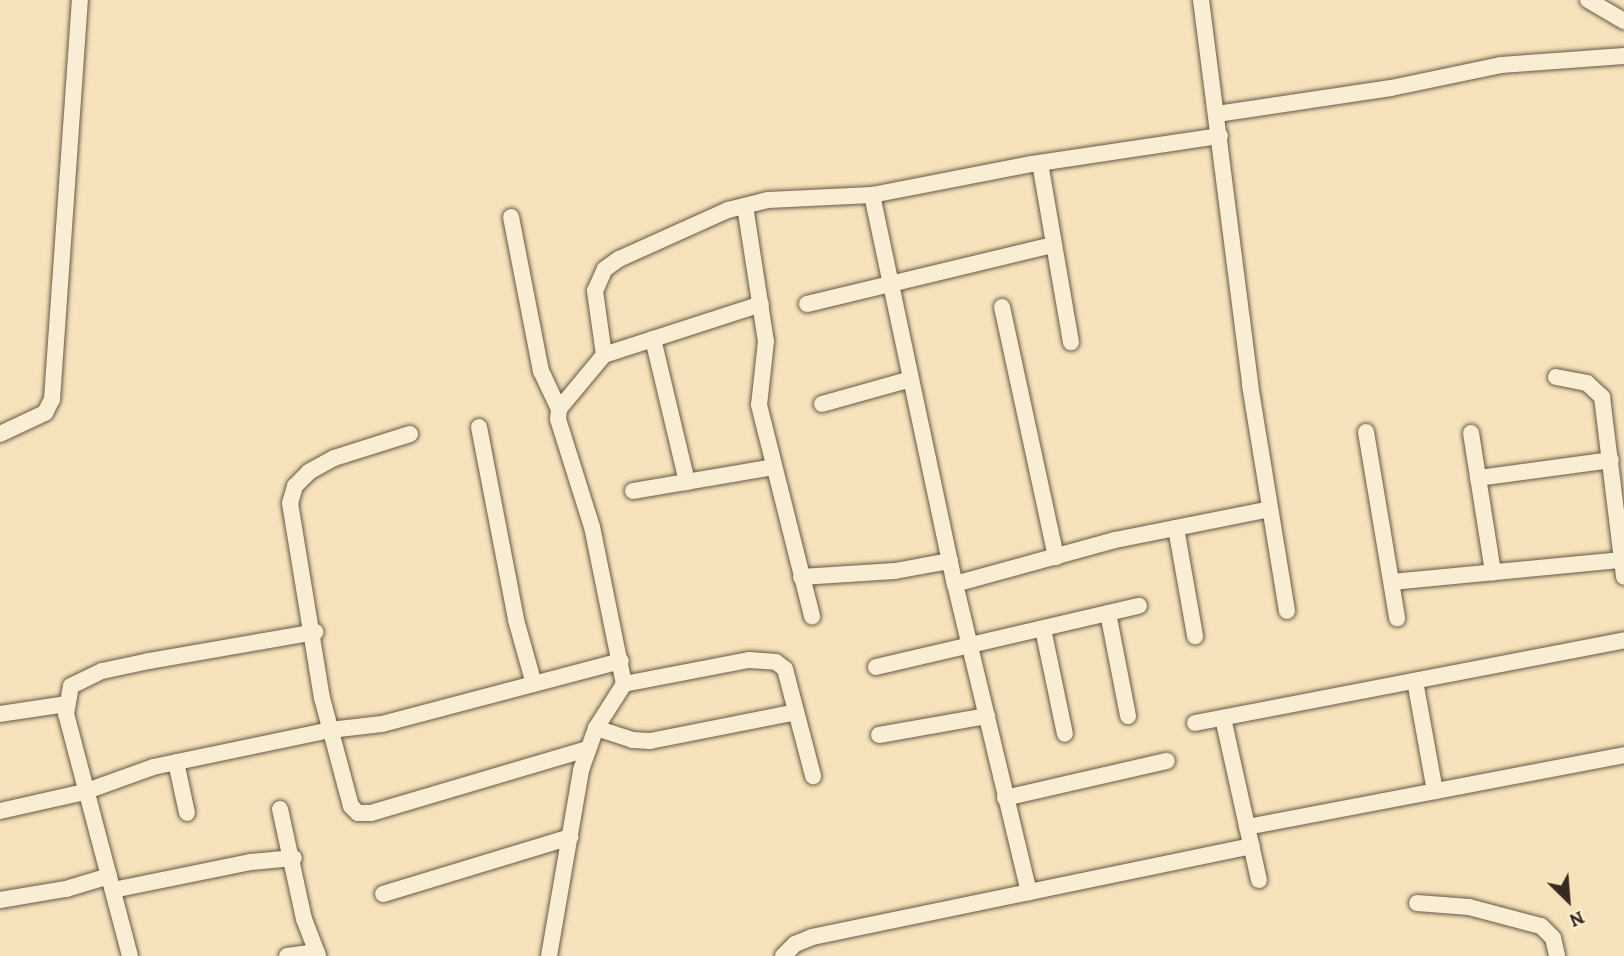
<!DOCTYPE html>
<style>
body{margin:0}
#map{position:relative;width:1624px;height:956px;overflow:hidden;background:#f6e3bb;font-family:Alegreya,serif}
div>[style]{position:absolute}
.roads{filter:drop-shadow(0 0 2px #665847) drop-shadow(0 0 2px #665847)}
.minor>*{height:16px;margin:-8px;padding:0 8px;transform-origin:8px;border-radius:8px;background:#f9edd3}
span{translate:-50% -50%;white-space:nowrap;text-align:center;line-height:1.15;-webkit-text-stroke:5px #f9edd3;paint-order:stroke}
.north{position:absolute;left:1533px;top:865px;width:70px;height:70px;-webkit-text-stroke:5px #f9edd3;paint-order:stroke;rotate:155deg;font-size:19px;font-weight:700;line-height:28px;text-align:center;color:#362920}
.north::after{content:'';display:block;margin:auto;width:24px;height:32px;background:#362920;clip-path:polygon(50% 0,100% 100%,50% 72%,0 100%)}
</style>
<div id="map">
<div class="roads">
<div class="minor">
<div style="left:1201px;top:0;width:388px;rotate:82.7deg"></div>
<div style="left:1250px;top:385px;width:229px;rotate:80.7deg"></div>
<div style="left:1588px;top:0;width:42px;rotate:30.3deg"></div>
<div style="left:1217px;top:114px;width:176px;rotate:-8.5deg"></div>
<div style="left:1391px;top:88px;width:112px;rotate:-11.8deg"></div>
<div style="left:1501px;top:65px;width:123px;rotate:-4.2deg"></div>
<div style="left:1040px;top:163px;width:182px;rotate:80.2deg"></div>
<div style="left:872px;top:195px;width:398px;rotate:78deg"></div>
<div style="left:955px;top:584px;width:317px;rotate:76.5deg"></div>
<div style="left:745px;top:206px;width:137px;rotate:81.2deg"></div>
<div style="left:766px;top:341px;width:64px;rotate:96.2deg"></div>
<div style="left:759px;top:405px;width:218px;rotate:75.9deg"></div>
<div style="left:511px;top:217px;width:157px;rotate:79deg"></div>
<div style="left:541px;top:371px;width:42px;rotate:64.7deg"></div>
<div style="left:807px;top:304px;width:252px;rotate:-13.5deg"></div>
<div style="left:1002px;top:307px;width:256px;rotate:77.8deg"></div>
<div style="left:653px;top:339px;width:147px;rotate:76.6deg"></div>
<div style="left:604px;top:355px;width:165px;rotate:-18deg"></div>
<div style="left:1556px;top:377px;width:32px;rotate:11deg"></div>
<div style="left:1587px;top:383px;width:21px;rotate:43deg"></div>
<div style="left:1602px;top:397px;width:181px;rotate:83deg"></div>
<div style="left:822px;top:404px;width:92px;rotate:-15.7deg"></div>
<div style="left:479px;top:427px;width:197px;rotate:79.1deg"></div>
<div style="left:516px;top:620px;width:66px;rotate:74.3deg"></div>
<div style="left:1366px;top:432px;width:189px;rotate:80.5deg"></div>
<div style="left:1471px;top:433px;width:141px;rotate:81deg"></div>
<div style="left:0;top:434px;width:50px;rotate:-25deg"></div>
<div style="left:45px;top:413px;width:16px;rotate:-63deg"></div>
<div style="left:52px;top:399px;width:400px;rotate:-86deg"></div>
<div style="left:410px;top:434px;width:80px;rotate:162.5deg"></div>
<div style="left:334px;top:458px;width:29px;rotate:151deg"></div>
<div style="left:309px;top:472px;width:20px;rotate:135deg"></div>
<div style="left:295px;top:486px;width:18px;rotate:106deg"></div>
<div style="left:290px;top:503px;width:198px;rotate:80.7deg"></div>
<div style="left:322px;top:698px;width:112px;rotate:75deg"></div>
<div style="left:351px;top:806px;width:10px;rotate:45deg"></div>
<div style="left:358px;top:813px;width:13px"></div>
<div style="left:371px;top:813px;width:225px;rotate:-16.5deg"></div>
<div style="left:1478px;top:478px;width:134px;rotate:-7.7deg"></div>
<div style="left:633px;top:491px;width:143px;rotate:-9.7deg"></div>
<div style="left:1176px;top:528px;width:110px;rotate:80deg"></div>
<div style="left:801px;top:577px;width:94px;rotate:-3.7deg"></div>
<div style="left:895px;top:571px;width:56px;rotate:-10.3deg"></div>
<div style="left:1392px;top:582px;width:231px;rotate:-5.5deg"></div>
<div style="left:955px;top:584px;width:166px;rotate:-15.4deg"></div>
<div style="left:1115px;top:540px;width:158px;rotate:-11.3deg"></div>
<div style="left:1108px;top:613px;width:105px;rotate:79deg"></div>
<div style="left:1043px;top:629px;width:107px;rotate:78.2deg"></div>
<div style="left:876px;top:667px;width:270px;rotate:-13.1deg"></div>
<div style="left:1415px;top:681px;width:112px;rotate:79.7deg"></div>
<div style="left:624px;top:684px;width:127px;rotate:-10.9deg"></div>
<div style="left:749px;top:660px;width:27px;rotate:4deg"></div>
<div style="left:776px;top:662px;width:11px;rotate:38deg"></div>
<div style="left:785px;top:669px;width:111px;rotate:75.3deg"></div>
<div style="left:0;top:714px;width:68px;rotate:-8.5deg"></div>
<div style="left:1223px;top:718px;width:166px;rotate:77.5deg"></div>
<div style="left:1195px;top:723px;width:437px;rotate:-10.9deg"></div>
<div style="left:596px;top:728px;width:38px;rotate:18deg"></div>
<div style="left:632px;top:740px;width:18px;rotate:3deg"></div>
<div style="left:650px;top:741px;width:149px;rotate:-11.2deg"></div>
<div style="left:879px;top:735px;width:110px;rotate:-10deg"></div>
<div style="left:176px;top:762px;width:52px;rotate:77.8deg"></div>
<div style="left:1005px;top:798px;width:166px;rotate:-12.9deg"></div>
<div style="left:280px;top:809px;width:113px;rotate:77.7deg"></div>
<div style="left:304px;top:919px;width:40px;rotate:69deg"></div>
<div style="left:0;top:811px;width:86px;rotate:-12.7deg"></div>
<div style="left:84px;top:792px;width:73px;rotate:-19.9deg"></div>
<div style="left:153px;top:767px;width:181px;rotate:-11.8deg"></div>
<div style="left:330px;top:730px;width:52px;rotate:-6.6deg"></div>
<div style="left:382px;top:724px;width:247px;rotate:-14.8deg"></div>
<div style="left:1247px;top:827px;width:384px;rotate:-10.8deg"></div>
<div style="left:113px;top:890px;width:141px;rotate:-11.5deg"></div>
<div style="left:251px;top:862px;width:43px;rotate:-5.3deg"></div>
<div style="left:383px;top:894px;width:196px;rotate:-16.9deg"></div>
<div style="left:0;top:900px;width:67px;rotate:-9.5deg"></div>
<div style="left:66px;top:889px;width:45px;rotate:-16.8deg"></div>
<div style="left:1417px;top:903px;width:52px;rotate:4.4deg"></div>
<div style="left:1469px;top:907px;width:74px;rotate:14.8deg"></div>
<div style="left:1541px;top:926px;width:17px;rotate:45deg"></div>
<div style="left:1553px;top:938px;width:18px;rotate:77deg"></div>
<div style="left:130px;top:956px;width:250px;rotate:-104.8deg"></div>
<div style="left:66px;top:714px;width:28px;rotate:-80deg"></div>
<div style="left:71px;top:686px;width:34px;rotate:-26deg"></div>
<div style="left:102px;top:671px;width:48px;rotate:-12deg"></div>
<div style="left:149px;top:661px;width:169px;rotate:-9.9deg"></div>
<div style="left:287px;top:956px;width:30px;rotate:-8deg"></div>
<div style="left:549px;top:956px;width:189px;rotate:-80.2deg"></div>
<div style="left:581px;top:770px;width:45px;rotate:-70.3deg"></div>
<div style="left:596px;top:728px;width:52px;rotate:-57.5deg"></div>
<div style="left:624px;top:684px;width:160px;rotate:-101.5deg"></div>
<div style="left:592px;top:527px;width:113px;rotate:-107.5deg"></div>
<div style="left:558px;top:419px;width:10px;rotate:-84deg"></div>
<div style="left:559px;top:409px;width:70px;rotate:-50.2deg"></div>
<div style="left:604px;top:355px;width:65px;rotate:-98deg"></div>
<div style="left:595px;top:291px;width:24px;rotate:-66deg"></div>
<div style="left:605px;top:269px;width:17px;rotate:-36deg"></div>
<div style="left:619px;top:259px;width:120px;rotate:-24.2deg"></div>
<div style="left:728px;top:210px;width:41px;rotate:-14deg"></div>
<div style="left:768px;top:200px;width:104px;rotate:-2.8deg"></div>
<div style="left:872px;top:195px;width:163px;rotate:-11deg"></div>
<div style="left:1032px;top:164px;width:190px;rotate:-8.5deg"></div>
<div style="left:783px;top:956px;width:17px;rotate:-45deg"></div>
<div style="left:795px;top:944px;width:18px;rotate:-22deg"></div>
<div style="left:812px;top:937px;width:449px;rotate:-11.7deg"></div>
</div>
</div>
<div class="north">N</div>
</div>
